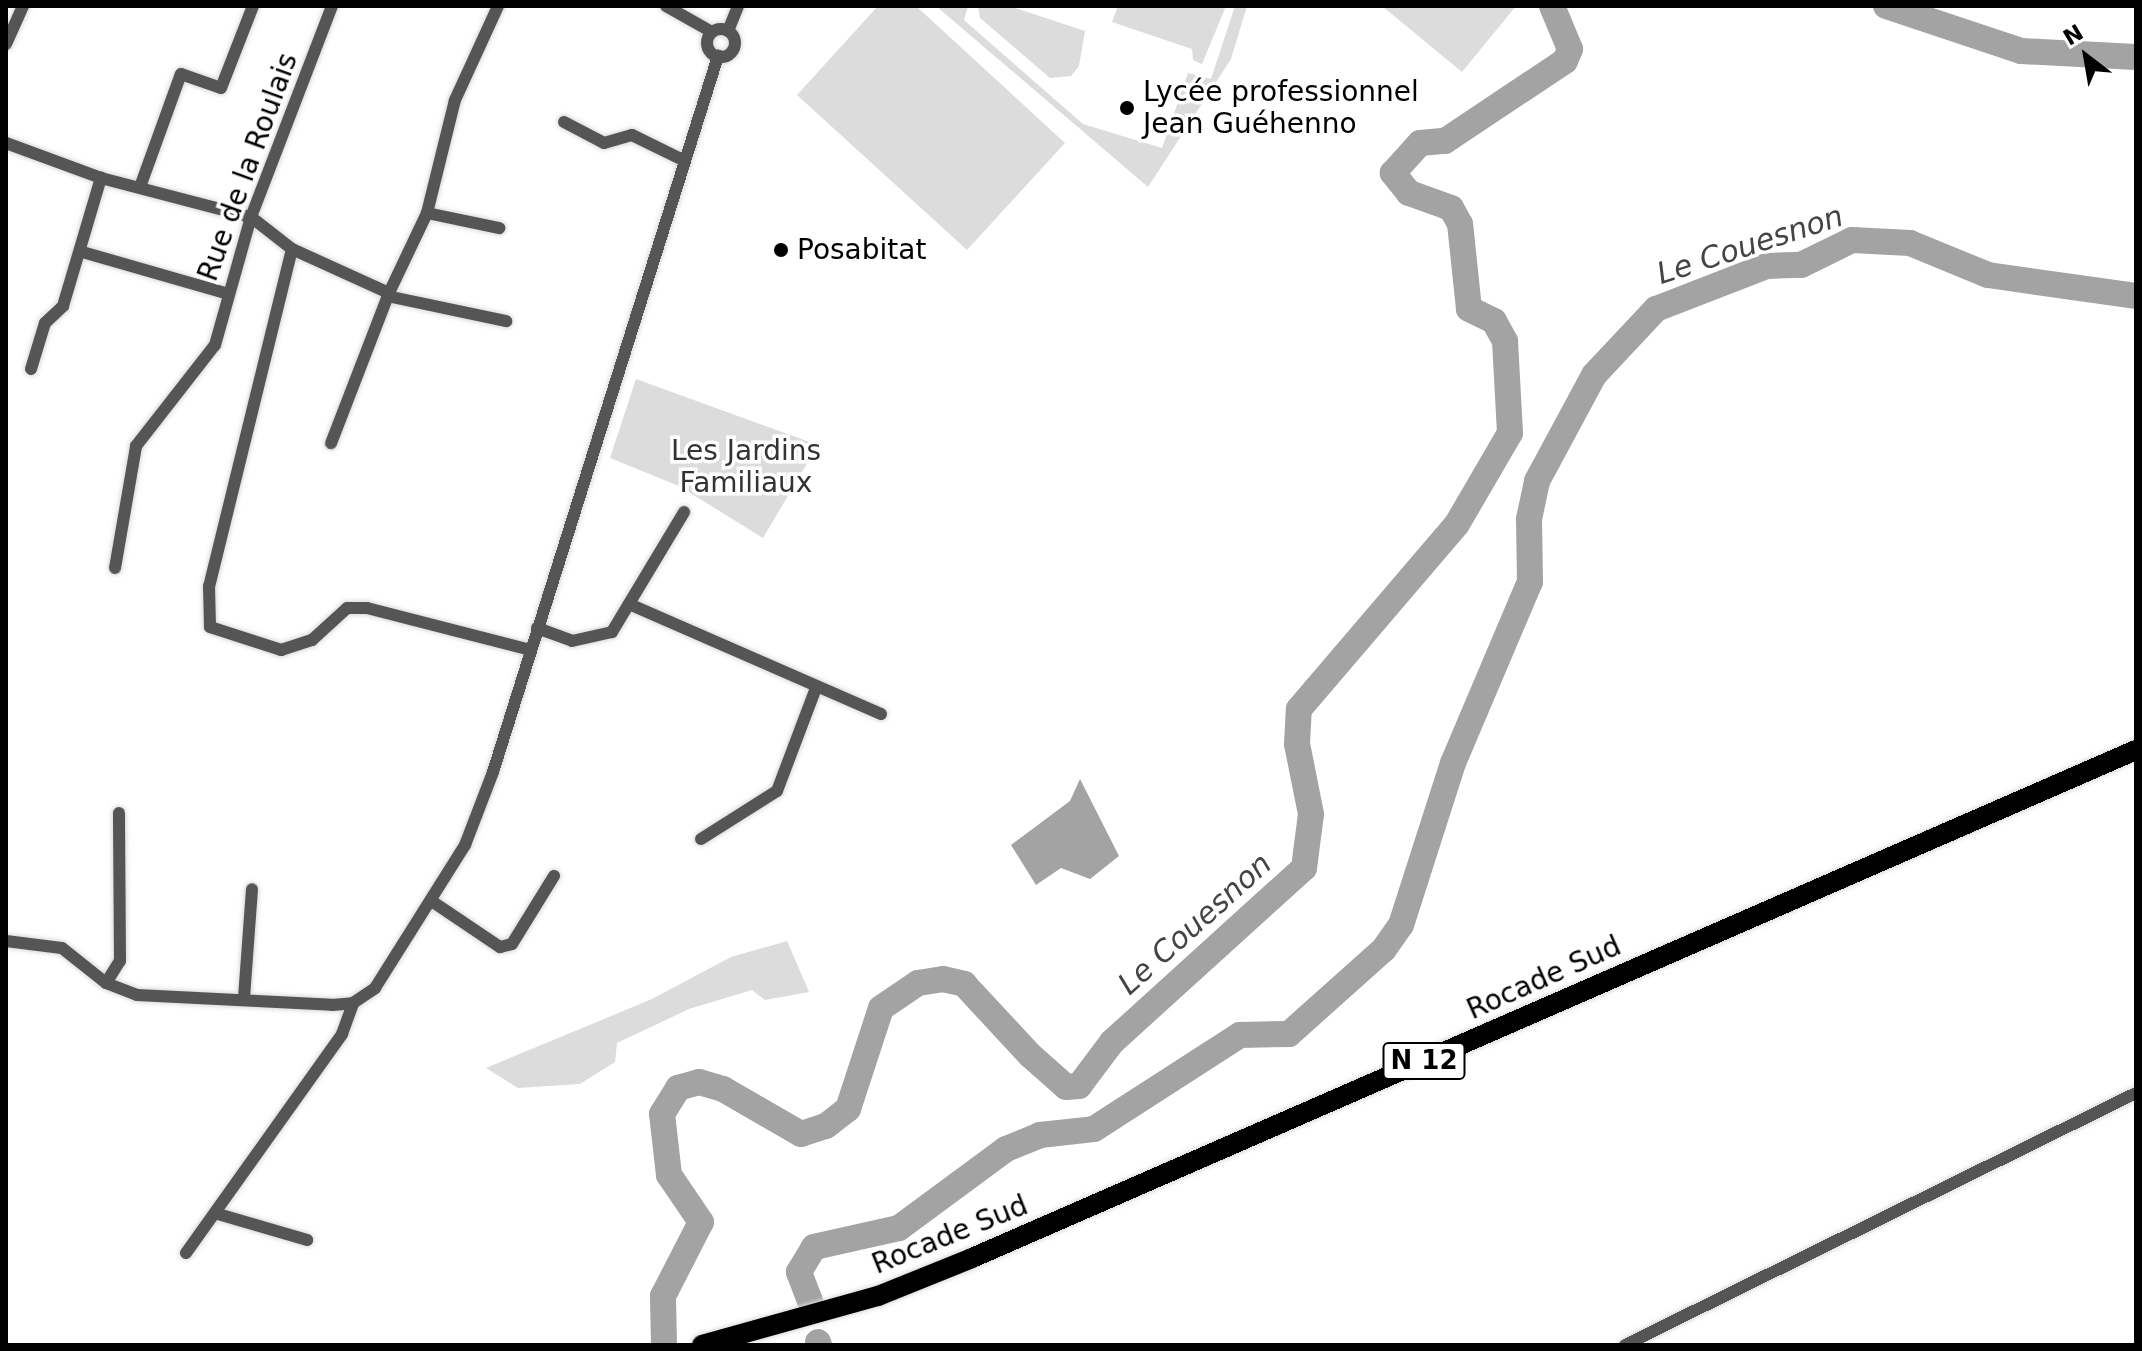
<!DOCTYPE html>
<meta charset="utf-8">
<style>
body{margin:0}
#map{position:relative;width:2142px;height:1351px;overflow:hidden;background:#fff;font-family:"DejaVu Sans",sans-serif}
div>[style]{position:absolute}
.green>*{inset:0;background:#dcdcdc}
.water>*{inset:0;background:#a3a3a3}
.river>*{height:26px;margin:-13px;padding:0 13px;transform-origin:13px;border-radius:13px;background:#a3a3a3}
.roads{filter:drop-shadow(0 0 2px #dbdbdb) drop-shadow(0 0 2px #dbdbdb)}
.street>*{height:12px;margin:-6px;padding:0 6px;transform-origin:6px;border-radius:6px;background:#555}
.street>.ring{margin:-6px;padding:0;box-sizing:content-box;background:none;border:12px solid #555;border-radius:50%}
.primary>*{height:20px;margin:-10px;padding:0 10px;transform-origin:10px;border-radius:10px;background:#000}
.dots>*{width:22px;height:22px;translate:-50% -50%;box-sizing:border-box;border:4px solid #fff;border-radius:50%}
span{translate:-50% -50%;white-space:nowrap;text-align:center;line-height:1.15;-webkit-text-stroke:7px #fff;paint-order:stroke}
.shield-label span{padding:2px 6px;background:#fff;border:2px solid;border-radius:6px;-webkit-text-stroke-width:0}
.shield-label{font-size:26px;color:#000;font-weight:700}
.poi-label{font-size:28px;color:#000}
.left{translate:0 -50%;text-align:left}
.street-label{font-size:28px;color:#000}
.park-label{font-size:28px;color:#333}
.water-label{font-size:30px;color:#444;font-style:italic}
.frame{position:absolute;inset:0;border:8px solid #000;pointer-events:none}
.north{position:absolute;left:2046px;top:16px;width:80px;height:80px;-webkit-text-stroke:6px #fff;paint-order:stroke;rotate:329deg;font-size:22px;font-weight:700;line-height:32px;text-align:center;color:#000}
.north::after{content:'';display:block;margin:auto;width:28px;height:36px;background:#000;clip-path:polygon(50% 0,100% 100%,50% 72%,0 100%)}
</style>
<div id="map">
<div class="green">
<div style="clip-path:polygon(878px 6px,916px 6px,1065px 143px,967px 250px,797px 95px)"></div>
<div style="clip-path:polygon(936px 6px,968px 6px,964px 20px,1083px 124px,1162px 148px,1188px 73px,1211px 79px,1235px 6px,1247px 6px,1231px 59px,1148px 187px)"></div>
<div style="clip-path:polygon(978px 6px,1009px 6px,1085px 31px,1079px 66px,1071px 76px,1050px 78px,980px 18px)"></div>
<div style="clip-path:polygon(1118px 6px,1226px 6px,1202px 64px,1193px 60px,1192px 49px,1112px 22px)"></div>
<div style="clip-path:polygon(1382px 6px,1516px 6px,1462px 72px)"></div>
<div style="clip-path:polygon(636px 379px,818px 445px,763px 538px,679px 486px,610px 458px)"></div>
<div style="clip-path:polygon(787px 941px,809px 992px,765px 1000px,752px 990px,689px 1009px,617px 1043px,615px 1062px,580px 1084px,518px 1088px,486px 1068px,652px 999px,731px 957px)"></div>
</div>
<div class="water">
<div style="clip-path:polygon(1080px 779px,1119px 856px,1090px 879px,1061px 868px,1036px 885px,1011px 845px,1070px 801px)"></div>
</div>
<div class="river">
<div style="left:1886px;top:6px;width:142px;rotate:18.4deg"></div>
<div style="left:2021px;top:51px;width:115px;rotate:3deg"></div>
<div style="left:810px;top:1301px;width:31px;rotate:-111deg"></div>
<div style="left:799px;top:1272px;width:29px;rotate:-59deg"></div>
<div style="left:814px;top:1247px;width:87px;rotate:-12.6deg"></div>
<div style="left:899px;top:1228px;width:133px;rotate:-36.4deg"></div>
<div style="left:1006px;top:1149px;width:37px;rotate:-22deg"></div>
<div style="left:1040px;top:1135px;width:54px;rotate:-6.3deg"></div>
<div style="left:1094px;top:1129px;width:174px;rotate:-32.8deg"></div>
<div style="left:1240px;top:1035px;width:49px;rotate:-1.2deg"></div>
<div style="left:1289px;top:1034px;width:127px;rotate:-41.8deg"></div>
<div style="left:1384px;top:949px;width:29px;rotate:-55deg"></div>
<div style="left:1401px;top:925px;width:170px;rotate:-72.2deg"></div>
<div style="left:1453px;top:763px;width:197px;rotate:-67deg"></div>
<div style="left:1530px;top:582px;width:63px;rotate:-90.9deg"></div>
<div style="left:1529px;top:519px;width:39px;rotate:-78deg"></div>
<div style="left:1537px;top:481px;width:120px;rotate:-61.7deg"></div>
<div style="left:1594px;top:375px;width:91px;rotate:-46.8deg"></div>
<div style="left:1656px;top:309px;width:119px;rotate:-21.2deg"></div>
<div style="left:1767px;top:266px;width:34px;rotate:-2deg"></div>
<div style="left:1801px;top:265px;width:57px;rotate:-26.1deg"></div>
<div style="left:1852px;top:240px;width:58px;rotate:3deg"></div>
<div style="left:1910px;top:243px;width:84px;rotate:22.3deg"></div>
<div style="left:1988px;top:275px;width:149px;rotate:8.1deg"></div>
<div style="left:818px;top:1342px;width:3px;rotate:72deg"></div>
<div style="left:664px;top:1345px;width:49px;rotate:-91.2deg"></div>
<div style="left:663px;top:1296px;width:83px;rotate:-62.8deg"></div>
<div style="left:701px;top:1222px;width:57px;rotate:-124.2deg"></div>
<div style="left:669px;top:1175px;width:61px;rotate:-96.5deg"></div>
<div style="left:662px;top:1114px;width:31px;rotate:-58deg"></div>
<div style="left:678px;top:1088px;width:22px;rotate:-16deg"></div>
<div style="left:699px;top:1082px;width:25px;rotate:16deg"></div>
<div style="left:723px;top:1089px;width:90px;rotate:30deg"></div>
<div style="left:801px;top:1134px;width:26px;rotate:-18deg"></div>
<div style="left:826px;top:1126px;width:28px;rotate:-38deg"></div>
<div style="left:848px;top:1109px;width:106px;rotate:-71.9deg"></div>
<div style="left:881px;top:1008px;width:45px;rotate:-34deg"></div>
<div style="left:918px;top:983px;width:25px;rotate:-9deg"></div>
<div style="left:943px;top:979px;width:22px;rotate:13deg"></div>
<div style="left:964px;top:984px;width:97px;rotate:47.1deg"></div>
<div style="left:1030px;top:1055px;width:48px;rotate:41.6deg"></div>
<div style="left:1066px;top:1087px;width:13px;rotate:-4deg"></div>
<div style="left:1079px;top:1086px;width:55px;rotate:-53.1deg"></div>
<div style="left:1112px;top:1042px;width:259px;rotate:-42.2deg"></div>
<div style="left:1304px;top:868px;width:54px;rotate:-82.6deg"></div>
<div style="left:1311px;top:814px;width:71px;rotate:-101.3deg"></div>
<div style="left:1297px;top:744px;width:35px;rotate:-87deg"></div>
<div style="left:1299px;top:709px;width:243px;rotate:-49.5deg"></div>
<div style="left:1457px;top:524px;width:105px;rotate:-59.8deg"></div>
<div style="left:1510px;top:433px;width:92px;rotate:-93.1deg"></div>
<div style="left:1505px;top:341px;width:23px;rotate:-119deg"></div>
<div style="left:1494px;top:321px;width:28px;rotate:-154deg"></div>
<div style="left:1469px;top:309px;width:85px;rotate:-96deg"></div>
<div style="left:1460px;top:224px;width:18px;rotate:-119deg"></div>
<div style="left:1451px;top:208px;width:45px;rotate:-160.3deg"></div>
<div style="left:1409px;top:193px;width:26px;rotate:-129deg"></div>
<div style="left:1393px;top:173px;width:40px;rotate:-48deg"></div>
<div style="left:1420px;top:143px;width:25px;rotate:-5deg"></div>
<div style="left:1445px;top:141px;width:144px;rotate:-33.7deg"></div>
<div style="left:1565px;top:61px;width:13px;rotate:-67deg"></div>
<div style="left:1570px;top:49px;width:47px;rotate:-112.7deg"></div>
</div>
<div class="roads">
<div class="street">
<div style="left:666px;top:6px;width:53px;rotate:29.5deg"></div>
<div class="ring" style="left:707px;top:29px;width:16px;height:16px"></div>
<div style="left:728px;top:31px;width:27px;rotate:-68deg"></div>
<div style="left:6px;top:44px;width:42px;rotate:-65.9deg"></div>
<div style="left:564px;top:122px;width:45px;rotate:27.7deg"></div>
<div style="left:604px;top:143px;width:29px;rotate:-16deg"></div>
<div style="left:632px;top:135px;width:57px;rotate:26.1deg"></div>
<div style="left:6px;top:143px;width:101px;rotate:20.2deg"></div>
<div style="left:101px;top:178px;width:155px;rotate:14.6deg"></div>
<div style="left:251px;top:217px;width:52px;rotate:38deg"></div>
<div style="left:292px;top:249px;width:107px;rotate:24.4deg"></div>
<div style="left:389px;top:293px;width:161px;rotate:111.1deg"></div>
<div style="left:140px;top:187px;width:120px;rotate:-70.1deg"></div>
<div style="left:181px;top:74px;width:42px;rotate:19.3deg"></div>
<div style="left:221px;top:88px;width:88px;rotate:-68.7deg"></div>
<div style="left:427px;top:213px;width:74px;rotate:11.8deg"></div>
<div style="left:292px;top:249px;width:347px;rotate:103.8deg"></div>
<div style="left:209px;top:586px;width:41px;rotate:88.6deg"></div>
<div style="left:210px;top:627px;width:75px;rotate:17.9deg"></div>
<div style="left:281px;top:650px;width:33px;rotate:-18deg"></div>
<div style="left:312px;top:640px;width:47px;rotate:-42.4deg"></div>
<div style="left:347px;top:608px;width:20px"></div>
<div style="left:367px;top:608px;width:168px;rotate:14.4deg"></div>
<div style="left:82px;top:252px;width:152px;rotate:16deg"></div>
<div style="left:389px;top:293px;width:89px;rotate:-64.6deg"></div>
<div style="left:427px;top:213px;width:116px;rotate:-76.1deg"></div>
<div style="left:455px;top:100px;width:103px;rotate:-65.4deg"></div>
<div style="left:387px;top:296px;width:122px;rotate:11.9deg"></div>
<div style="left:31px;top:369px;width:48px;rotate:-73.1deg"></div>
<div style="left:45px;top:323px;width:25px;rotate:-43deg"></div>
<div style="left:63px;top:306px;width:134px;rotate:-73.5deg"></div>
<div style="left:115px;top:568px;width:124px;rotate:-80.2deg"></div>
<div style="left:136px;top:446px;width:128px;rotate:-52deg"></div>
<div style="left:215px;top:345px;width:133px;rotate:-74.3deg"></div>
<div style="left:251px;top:217px;width:226px;rotate:-69deg"></div>
<div style="left:629px;top:604px;width:275px;rotate:23.6deg"></div>
<div style="left:537px;top:628px;width:37px;rotate:20deg"></div>
<div style="left:572px;top:641px;width:41px;rotate:-12.7deg"></div>
<div style="left:612px;top:632px;width:140px;rotate:-59deg"></div>
<div style="left:701px;top:839px;width:90px;rotate:-32.3deg"></div>
<div style="left:777px;top:791px;width:110px;rotate:-69.3deg"></div>
<div style="left:433px;top:902px;width:81px;rotate:33.9deg"></div>
<div style="left:500px;top:947px;width:12px;rotate:-14deg"></div>
<div style="left:512px;top:944px;width:80px;rotate:-58.3deg"></div>
<div style="left:6px;top:941px;width:56px;rotate:7.1deg"></div>
<div style="left:62px;top:948px;width:56px;rotate:38.5deg"></div>
<div style="left:106px;top:983px;width:33px;rotate:21deg"></div>
<div style="left:137px;top:995px;width:195px;rotate:2.9deg"></div>
<div style="left:332px;top:1005px;width:21px;rotate:-5deg"></div>
<div style="left:353px;top:1003px;width:27px;rotate:-34deg"></div>
<div style="left:375px;top:988px;width:169px;rotate:-57.8deg"></div>
<div style="left:465px;top:845px;width:78px;rotate:-69deg"></div>
<div style="left:493px;top:772px;width:751px;rotate:-72.55deg"></div>
<div style="left:106px;top:983px;width:26px;rotate:-58deg"></div>
<div style="left:120px;top:961px;width:148px;rotate:-90.4deg"></div>
<div style="left:244px;top:998px;width:109px;rotate:-85.8deg"></div>
<div style="left:218px;top:1214px;width:93px;rotate:16.3deg"></div>
<div style="left:186px;top:1253px;width:269px;rotate:-54.5deg"></div>
<div style="left:342px;top:1034px;width:33px;rotate:-70deg"></div>
<div style="left:1625px;top:1345px;width:570px;rotate:-26.25deg"></div>
</div>
<div class="primary">
<div style="left:702px;top:1345px;width:183px;rotate:-15.6deg"></div>
<div style="left:878px;top:1296px;width:101px;rotate:-22deg"></div>
<div style="left:972px;top:1258px;width:1270px;rotate:-23.58deg"></div>
</div>
</div>
<div class="dots">
<div style="left:1127px;top:108px;background:#000"></div>
<div style="left:781px;top:250px;background:#000"></div>
</div>
<div class="shield-label">
<span style="left:1424px;top:1061px">N 12</span>
</div>
<div class="poi-label">
<span class="left" style="left:1143px;top:108px">Lycée professionnel<br>Jean Guéhenno</span>
<span class="left" style="left:797px;top:250px">Posabitat</span>
</div>
<div class="street-label">
<span style="left:248px;top:167px;rotate:-70deg">Rue de la Roulais</span>
<span style="left:1544px;top:978px;rotate:-24deg">Rocade Sud</span>
<span style="left:950px;top:1235px;rotate:-22deg">Rocade Sud</span>
</div>
<div class="park-label">
<span style="left:746px;top:467px">Les Jardins<br>Familiaux</span>
</div>
<div class="water-label">
<span style="left:1750px;top:245px;rotate:-18deg">Le Couesnon</span>
<span style="left:1195px;top:924px;rotate:-42deg">Le Couesnon</span>
</div>
<div class="frame"></div>
<div class="north">N</div>
</div>
